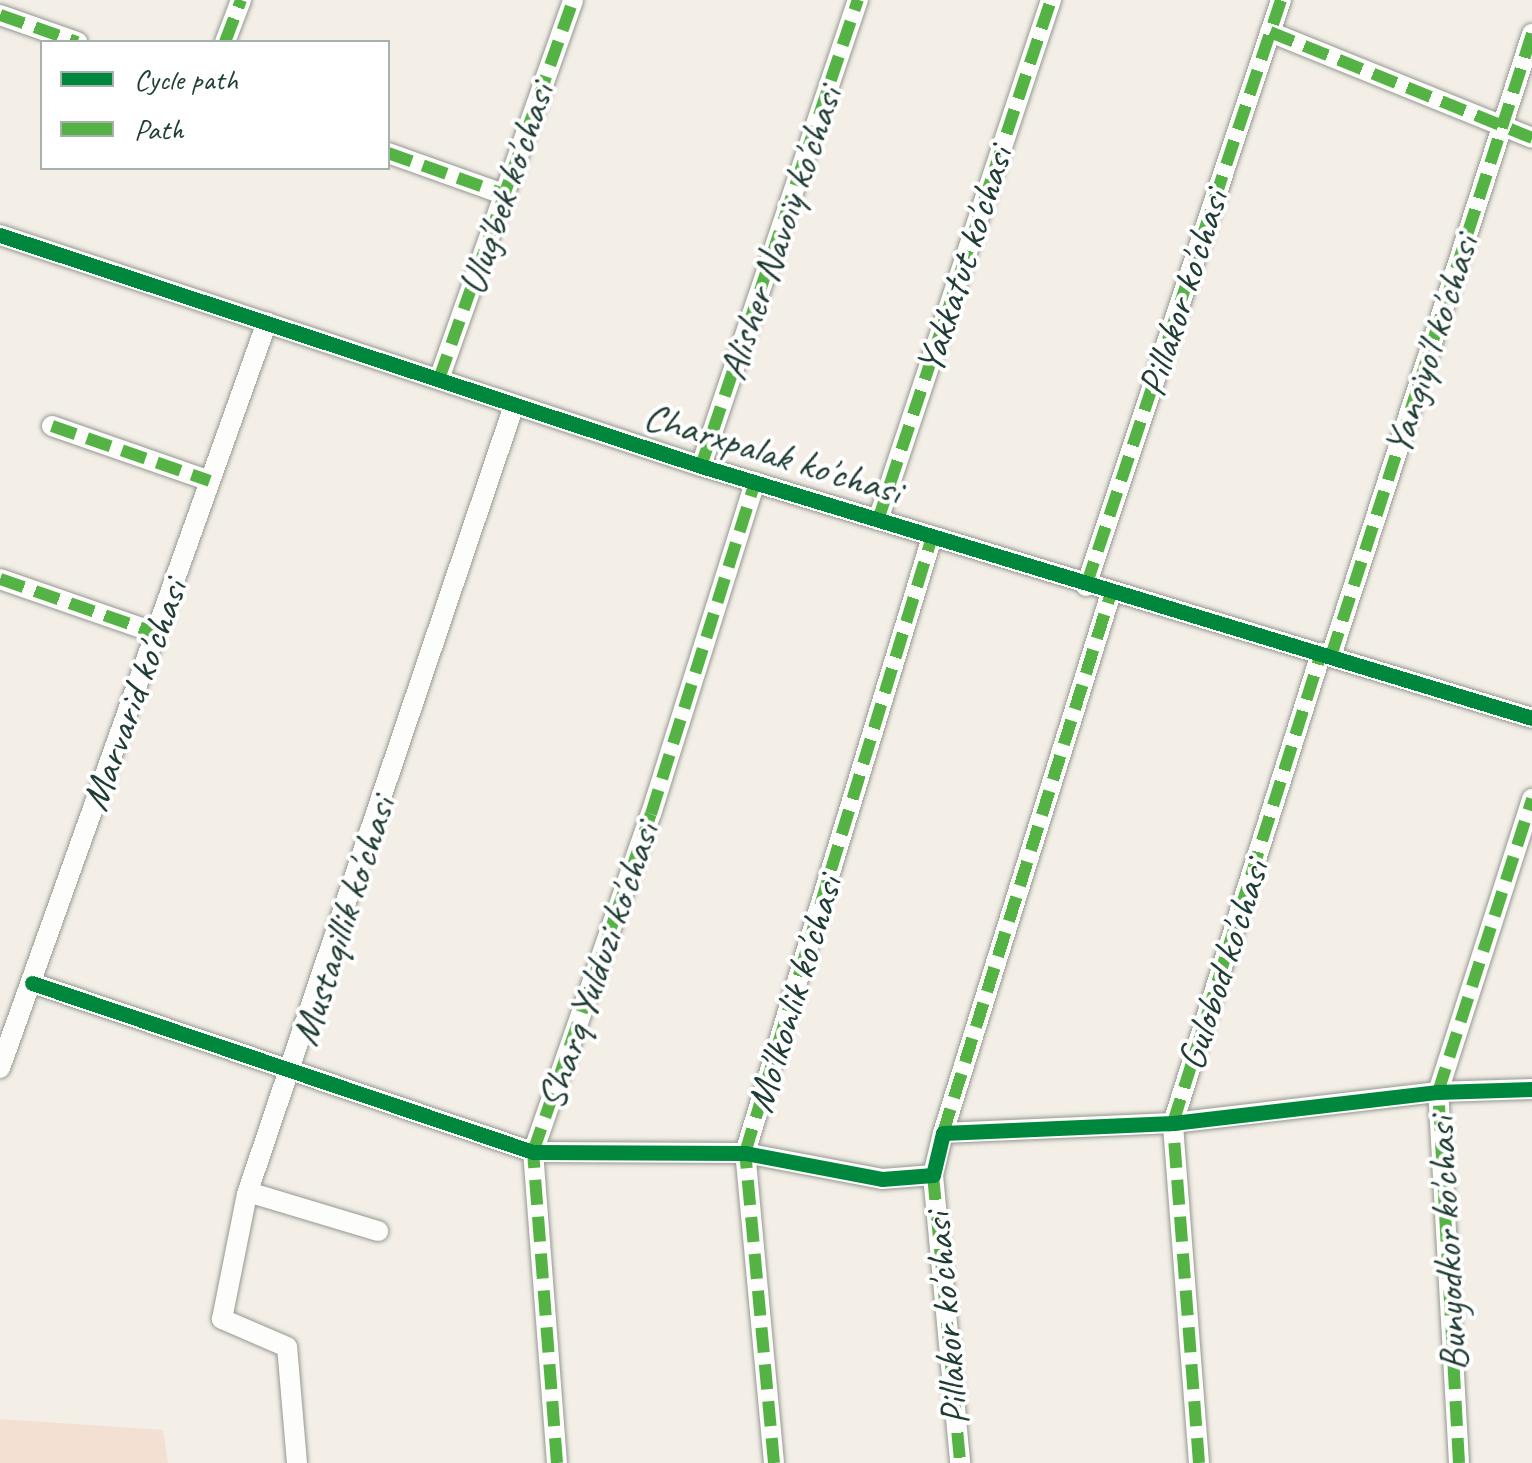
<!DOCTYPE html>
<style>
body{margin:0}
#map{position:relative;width:1532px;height:1463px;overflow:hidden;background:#f3efe7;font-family:Caveat,sans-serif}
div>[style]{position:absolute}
.built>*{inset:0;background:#f4e0d2}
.roads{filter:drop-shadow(0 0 2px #959892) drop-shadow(0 0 2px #959892)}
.minor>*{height:20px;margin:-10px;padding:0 10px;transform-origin:10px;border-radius:10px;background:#fdfdfb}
.quiet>*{height:12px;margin-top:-6px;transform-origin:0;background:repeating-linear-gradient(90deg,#55b346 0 25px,transparent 0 37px)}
.cycleway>*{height:15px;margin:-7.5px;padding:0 7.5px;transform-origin:7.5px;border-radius:7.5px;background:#00873e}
span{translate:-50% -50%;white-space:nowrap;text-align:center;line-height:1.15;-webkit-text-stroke:8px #fff;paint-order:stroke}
.street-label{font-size:40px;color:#1f3d34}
.legend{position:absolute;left:40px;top:40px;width:350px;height:130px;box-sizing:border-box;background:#fff;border:2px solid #a5b1ae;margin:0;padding:12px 18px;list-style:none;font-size:30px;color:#1f3d34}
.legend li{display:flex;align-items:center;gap:20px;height:50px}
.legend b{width:50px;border:2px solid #a5b1ae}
</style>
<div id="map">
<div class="built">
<div style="clip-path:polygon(0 1419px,163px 1430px,168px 1463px,0 1463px)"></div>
</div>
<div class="roads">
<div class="minor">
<div style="left:0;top:15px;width:82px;rotate:19.3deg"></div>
<div style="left:1270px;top:32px;width:283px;rotate:22deg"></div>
<div style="left:225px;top:42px;width:45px;rotate:-69.1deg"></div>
<div style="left:388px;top:153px;width:122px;rotate:19.6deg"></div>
<div style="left:0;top:235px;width:738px;rotate:18.24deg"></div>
<div style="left:701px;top:466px;width:868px;rotate:16.87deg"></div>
<div style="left:439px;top:379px;width:402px;rotate:-70.5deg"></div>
<div style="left:52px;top:426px;width:167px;rotate:19.2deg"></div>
<div style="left:701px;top:466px;width:492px;rotate:-71.4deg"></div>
<div style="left:878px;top:520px;width:548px;rotate:-71.6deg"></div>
<div style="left:0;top:579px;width:165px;rotate:19.1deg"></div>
<div style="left:1086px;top:586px;width:618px;rotate:-71.59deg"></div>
<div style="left:1331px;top:656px;width:654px;rotate:-72.09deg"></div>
<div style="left:32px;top:983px;width:529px;rotate:18.64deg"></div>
<div style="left:533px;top:1152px;width:212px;rotate:0.3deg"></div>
<div style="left:745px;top:1153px;width:139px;rotate:10.7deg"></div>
<div style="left:882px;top:1179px;width:51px;rotate:-4.5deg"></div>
<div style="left:933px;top:1175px;width:43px;rotate:-76.6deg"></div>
<div style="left:943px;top:1133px;width:230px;rotate:-2.5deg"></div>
<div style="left:1173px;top:1123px;width:267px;rotate:-6.7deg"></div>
<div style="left:1438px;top:1092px;width:94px;rotate:-1.8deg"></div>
<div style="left:0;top:1068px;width:792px;rotate:-70.31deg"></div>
<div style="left:943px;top:1133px;width:566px;rotate:-72.72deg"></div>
<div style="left:933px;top:1175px;width:289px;rotate:84.6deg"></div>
<div style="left:248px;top:1192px;width:136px;rotate:16.7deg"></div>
<div style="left:297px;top:1463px;width:116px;rotate:-94.9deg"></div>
<div style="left:287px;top:1347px;width:71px;rotate:-156.7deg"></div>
<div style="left:222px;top:1319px;width:127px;rotate:-78.7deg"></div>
<div style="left:247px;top:1194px;width:833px;rotate:-71.3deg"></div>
<div style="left:557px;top:1463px;width:312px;rotate:-94.4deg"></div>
<div style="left:533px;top:1152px;width:358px;rotate:-70.8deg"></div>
<div style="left:651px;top:814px;width:348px;rotate:-72.6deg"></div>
<div style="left:774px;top:1463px;width:311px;rotate:-95.3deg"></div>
<div style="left:745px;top:1153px;width:644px;rotate:-73.11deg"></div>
<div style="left:1199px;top:1463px;width:341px;rotate:-94.4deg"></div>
<div style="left:1173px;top:1123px;width:493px;rotate:-72.5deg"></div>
<div style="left:1459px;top:1463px;width:372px;rotate:-93.2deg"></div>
<div style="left:1438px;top:1092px;width:308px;rotate:-72.2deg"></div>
</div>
</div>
<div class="quiet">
<div style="left:0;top:15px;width:82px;rotate:19.3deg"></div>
<div style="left:1270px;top:32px;width:283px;rotate:22deg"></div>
<div style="left:225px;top:42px;width:45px;rotate:-69.1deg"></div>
<div style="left:388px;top:153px;width:122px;rotate:19.6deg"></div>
<div style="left:439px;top:379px;width:402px;rotate:-70.5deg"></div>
<div style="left:52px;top:426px;width:167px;rotate:19.2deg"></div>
<div style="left:701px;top:466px;width:492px;rotate:-71.4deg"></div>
<div style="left:878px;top:520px;width:548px;rotate:-71.6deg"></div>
<div style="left:0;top:579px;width:165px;rotate:19.1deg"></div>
<div style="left:1086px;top:586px;width:618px;rotate:-71.59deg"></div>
<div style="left:1331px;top:656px;width:654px;rotate:-72.09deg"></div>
<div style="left:943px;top:1133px;width:566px;rotate:-72.72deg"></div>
<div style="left:933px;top:1175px;width:289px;rotate:84.6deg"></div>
<div style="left:557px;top:1463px;width:312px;rotate:-94.4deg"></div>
<div style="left:533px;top:1152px;width:358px;rotate:-70.8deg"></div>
<div style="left:651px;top:814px;width:348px;rotate:-72.6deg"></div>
<div style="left:774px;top:1463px;width:311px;rotate:-95.3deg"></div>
<div style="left:745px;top:1153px;width:644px;rotate:-73.11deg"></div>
<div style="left:1199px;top:1463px;width:341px;rotate:-94.4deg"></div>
<div style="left:1173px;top:1123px;width:493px;rotate:-72.5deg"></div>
<div style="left:1459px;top:1463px;width:372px;rotate:-93.2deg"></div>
<div style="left:1438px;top:1092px;width:308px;rotate:-72.2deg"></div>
</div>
<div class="cycleway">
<div style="left:0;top:235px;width:738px;rotate:18.24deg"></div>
<div style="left:701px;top:466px;width:868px;rotate:16.87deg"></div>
<div style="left:32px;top:983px;width:529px;rotate:18.64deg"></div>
<div style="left:533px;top:1152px;width:212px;rotate:0.3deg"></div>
<div style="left:745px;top:1153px;width:139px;rotate:10.7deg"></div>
<div style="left:882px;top:1179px;width:51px;rotate:-4.5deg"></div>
<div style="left:933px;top:1175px;width:43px;rotate:-76.6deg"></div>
<div style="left:943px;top:1133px;width:230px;rotate:-2.5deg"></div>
<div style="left:1173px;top:1123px;width:267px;rotate:-6.7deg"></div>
<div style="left:1438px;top:1092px;width:94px;rotate:-1.8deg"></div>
</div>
<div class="street-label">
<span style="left:506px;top:189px;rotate:-71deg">Ulug'bek ko'chasi</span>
<span style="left:780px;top:233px;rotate:-71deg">Alisher Navoiy ko'chasi</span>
<span style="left:964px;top:260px;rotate:-72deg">Yakkatut ko'chasi</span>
<span style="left:1183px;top:293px;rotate:-72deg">Pillakor ko'chasi</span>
<span style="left:1431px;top:345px;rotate:-72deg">Yangiyo'l ko'chasi</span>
<span style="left:773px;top:453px;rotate:17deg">Charxpalak ko'chasi</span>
<span style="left:134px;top:695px;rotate:-70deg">Marvarid ko'chasi</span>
<span style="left:343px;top:921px;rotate:-72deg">Mustaqillik ko'chasi</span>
<span style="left:1223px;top:965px;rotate:-72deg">Gulobod ko'chasi</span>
<span style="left:598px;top:966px;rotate:-71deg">Sharq Yulduzi ko'chasi</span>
<span style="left:794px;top:994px;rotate:-73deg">Mo'lkonlik ko'chasi</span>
<span style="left:1447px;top:1244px;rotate:-93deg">Bunyodkor ko'chasi</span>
<span style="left:946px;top:1319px;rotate:-95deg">Pillakor ko'chasi</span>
</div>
<ul class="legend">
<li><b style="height:12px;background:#00873e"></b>Cycle path</li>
<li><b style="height:12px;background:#55b346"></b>Path</li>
</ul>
</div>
